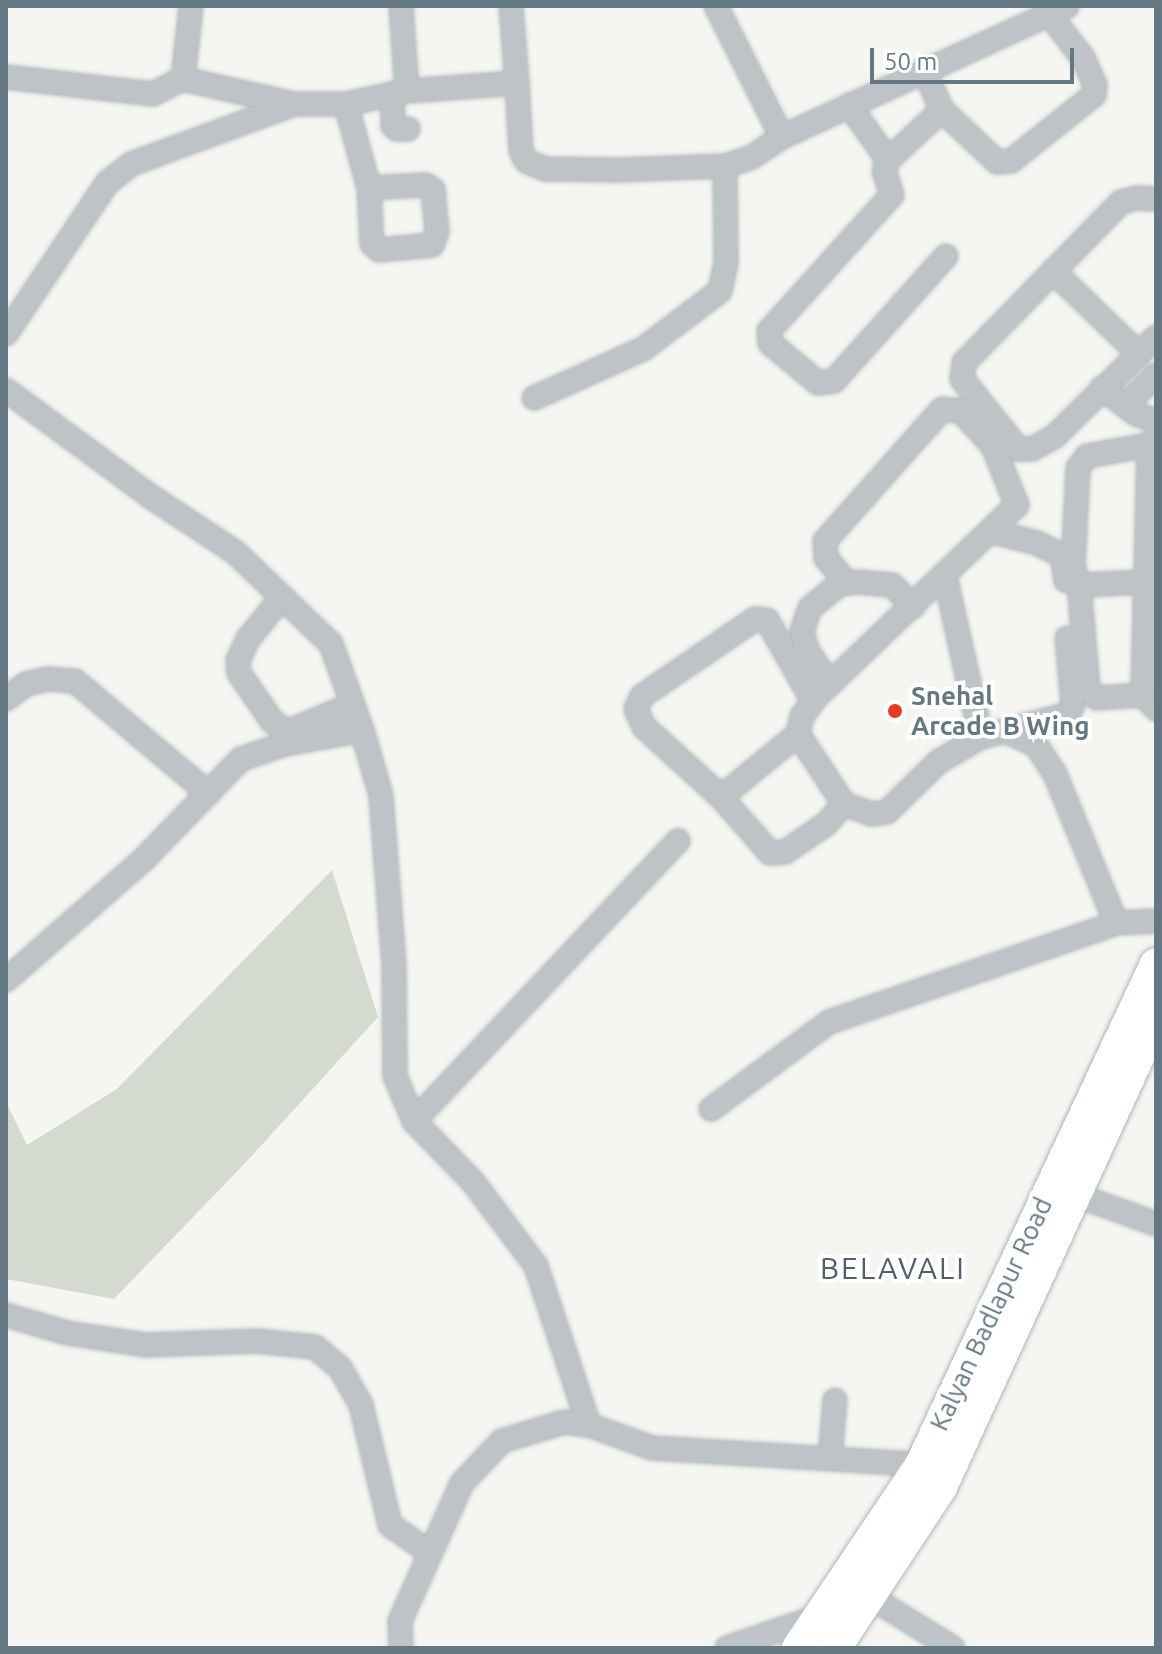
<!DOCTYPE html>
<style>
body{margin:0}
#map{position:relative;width:1162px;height:1654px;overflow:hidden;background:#f5f5f1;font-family:Ubuntu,sans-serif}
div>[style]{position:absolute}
.green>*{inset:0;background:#d5dad0}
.roads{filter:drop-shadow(0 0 2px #b0b7ba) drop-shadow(0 0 2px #b0b7ba)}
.street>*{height:22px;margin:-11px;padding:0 11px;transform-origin:11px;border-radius:11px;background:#bdc3c6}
.secondary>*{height:32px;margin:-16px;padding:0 16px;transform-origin:16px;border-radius:16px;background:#fff}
.dots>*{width:22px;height:22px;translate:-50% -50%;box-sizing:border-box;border:4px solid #fff;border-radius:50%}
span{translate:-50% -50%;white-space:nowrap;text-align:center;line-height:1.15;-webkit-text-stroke:8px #fff;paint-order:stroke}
.poi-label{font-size:26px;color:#637883;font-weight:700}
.left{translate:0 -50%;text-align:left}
.street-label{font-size:26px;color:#637883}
.quarter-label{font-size:30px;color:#516068;letter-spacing:2px}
.frame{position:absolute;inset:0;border:8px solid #637883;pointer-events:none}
.scale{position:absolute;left:870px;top:48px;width:204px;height:36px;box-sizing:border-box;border:4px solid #637883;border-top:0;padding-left:10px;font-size:24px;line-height:28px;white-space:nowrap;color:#637883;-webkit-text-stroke:6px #fff;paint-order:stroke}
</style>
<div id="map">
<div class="green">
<div style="clip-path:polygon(332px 870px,378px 1017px,248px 1160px,114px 1299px,6px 1279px,6px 1102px,27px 1145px,117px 1089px)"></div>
</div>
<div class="roads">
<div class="street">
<div style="left:401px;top:6px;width:85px;rotate:86deg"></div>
<div style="left:511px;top:6px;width:77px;rotate:85.5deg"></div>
<div style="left:716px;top:6px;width:147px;rotate:63.3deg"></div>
<div style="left:924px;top:70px;width:44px;rotate:65.8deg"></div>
<div style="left:6px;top:77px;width:148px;rotate:6.6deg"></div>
<div style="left:153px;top:94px;width:34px;rotate:-27deg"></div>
<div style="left:183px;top:79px;width:113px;rotate:12.8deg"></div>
<div style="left:183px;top:79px;width:73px;rotate:-83.7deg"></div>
<div style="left:392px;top:94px;width:32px;rotate:88deg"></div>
<div style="left:393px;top:126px;width:5px;rotate:37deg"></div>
<div style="left:397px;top:129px;width:11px"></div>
<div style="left:346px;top:104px;width:87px;rotate:74.7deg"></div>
<div style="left:369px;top:188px;width:57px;rotate:-3deg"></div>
<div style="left:426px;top:185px;width:9px;rotate:36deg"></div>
<div style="left:433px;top:190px;width:42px;rotate:84.6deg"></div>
<div style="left:437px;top:232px;width:14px;rotate:111deg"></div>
<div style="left:432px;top:245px;width:53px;rotate:174.6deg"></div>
<div style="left:379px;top:250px;width:9px;rotate:-139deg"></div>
<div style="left:372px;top:244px;width:56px;rotate:-93.1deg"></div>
<div style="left:849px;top:105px;width:67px;rotate:54.7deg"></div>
<div style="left:1156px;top:199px;width:19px;rotate:-177deg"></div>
<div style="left:1137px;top:198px;width:16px;rotate:166deg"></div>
<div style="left:1121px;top:202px;width:225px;rotate:134.3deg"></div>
<div style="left:964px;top:363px;width:16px;rotate:97deg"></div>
<div style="left:962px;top:379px;width:90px;rotate:51.3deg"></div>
<div style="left:1018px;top:449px;width:14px"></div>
<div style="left:1032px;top:449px;width:26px;rotate:-29deg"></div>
<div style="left:1055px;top:436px;width:141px;rotate:-44.4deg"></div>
<div style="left:946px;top:256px;width:168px;rotate:131.9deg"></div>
<div style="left:834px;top:381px;width:16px;rotate:173deg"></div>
<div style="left:818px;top:383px;width:62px;rotate:-140.2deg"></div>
<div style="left:770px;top:343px;width:12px;rotate:-95deg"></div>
<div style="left:769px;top:331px;width:183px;rotate:-47.9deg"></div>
<div style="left:892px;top:195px;width:25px;rotate:-108deg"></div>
<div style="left:884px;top:171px;width:12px;rotate:-70deg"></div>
<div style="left:888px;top:160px;width:74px;rotate:-42.8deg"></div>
<div style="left:942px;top:110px;width:76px;rotate:43.4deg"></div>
<div style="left:997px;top:162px;width:14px;rotate:-4deg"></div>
<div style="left:1011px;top:161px;width:106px;rotate:-38.5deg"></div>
<div style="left:1094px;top:95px;width:10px;rotate:-84deg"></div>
<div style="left:1095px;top:85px;width:30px;rotate:-114deg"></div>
<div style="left:1083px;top:58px;width:56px;rotate:-127.7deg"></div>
<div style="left:1053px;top:271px;width:120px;rotate:44deg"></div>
<div style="left:6px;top:334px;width:182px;rotate:-56.2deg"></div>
<div style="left:107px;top:183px;width:31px;rotate:-38deg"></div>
<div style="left:131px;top:164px;width:174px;rotate:-20.2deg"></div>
<div style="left:294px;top:104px;width:52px"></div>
<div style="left:346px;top:104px;width:62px;rotate:-12deg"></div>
<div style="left:407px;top:91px;width:110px;rotate:-4.2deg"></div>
<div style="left:517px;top:83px;width:68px;rotate:86.6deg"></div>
<div style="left:521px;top:151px;width:11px;rotate:63deg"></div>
<div style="left:526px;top:161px;width:21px;rotate:23deg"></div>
<div style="left:545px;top:169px;width:72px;rotate:0.8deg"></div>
<div style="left:617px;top:170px;width:108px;rotate:-2.1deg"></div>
<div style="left:725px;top:166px;width:28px;rotate:-18deg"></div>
<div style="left:752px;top:157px;width:36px;rotate:-34deg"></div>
<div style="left:782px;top:137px;width:314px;rotate:-24.7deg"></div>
<div style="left:1102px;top:388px;width:43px;rotate:37.4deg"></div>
<div style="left:1136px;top:414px;width:21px;rotate:19deg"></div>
<div style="left:6px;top:390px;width:179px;rotate:36.4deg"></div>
<div style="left:150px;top:496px;width:102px;rotate:33.4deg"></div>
<div style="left:235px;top:552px;width:133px;rotate:43.8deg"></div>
<div style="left:331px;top:644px;width:91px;rotate:70.2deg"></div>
<div style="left:362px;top:730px;width:69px;rotate:73.9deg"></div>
<div style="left:381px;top:796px;width:169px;rotate:85.6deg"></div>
<div style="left:394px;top:965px;width:111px;rotate:89.5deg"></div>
<div style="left:395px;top:1076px;width:49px;rotate:67.1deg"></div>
<div style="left:414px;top:1121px;width:85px;rotate:46deg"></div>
<div style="left:473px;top:1182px;width:105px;rotate:53.1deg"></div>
<div style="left:536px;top:1266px;width:168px;rotate:71.6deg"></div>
<div style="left:589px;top:1425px;width:67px;rotate:20.1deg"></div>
<div style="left:652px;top:1448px;width:279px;rotate:3.5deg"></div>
<div style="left:534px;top:398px;width:120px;rotate:-24.2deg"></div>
<div style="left:643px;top:349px;width:96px;rotate:-37deg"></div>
<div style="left:720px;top:291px;width:29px;rotate:-78deg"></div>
<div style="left:726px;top:263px;width:97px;rotate:-90.6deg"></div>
<div style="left:1125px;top:406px;width:44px;rotate:-45deg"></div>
<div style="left:1156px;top:437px;width:11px;rotate:131deg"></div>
<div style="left:1149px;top:445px;width:250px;rotate:91.4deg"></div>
<div style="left:1143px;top:695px;width:19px;rotate:47deg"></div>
<div style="left:990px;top:531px;width:49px;rotate:14.3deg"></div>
<div style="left:1037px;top:543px;width:28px;rotate:26deg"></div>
<div style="left:1062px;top:555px;width:26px;rotate:81deg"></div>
<div style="left:945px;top:576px;width:165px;rotate:77.4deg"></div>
<div style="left:847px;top:583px;width:33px;rotate:-130deg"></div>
<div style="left:826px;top:558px;width:17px;rotate:-93deg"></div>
<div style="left:825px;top:541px;width:176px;rotate:-48.4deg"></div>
<div style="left:942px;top:409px;width:19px;rotate:6deg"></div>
<div style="left:961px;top:411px;width:47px;rotate:47.6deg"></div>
<div style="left:993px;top:446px;width:64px;rotate:67.9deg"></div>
<div style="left:1017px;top:505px;width:275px;rotate:136.3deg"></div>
<div style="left:818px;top:695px;width:26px;rotate:127deg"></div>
<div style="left:802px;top:716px;width:18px;rotate:103deg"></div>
<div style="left:798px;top:734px;width:84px;rotate:56.7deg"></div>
<div style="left:844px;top:804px;width:29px;rotate:20deg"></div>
<div style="left:871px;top:814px;width:16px;rotate:-7deg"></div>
<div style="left:887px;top:812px;width:71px;rotate:-44.4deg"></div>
<div style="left:938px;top:762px;width:50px;rotate:-30.2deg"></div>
<div style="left:981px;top:737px;width:25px;rotate:-14deg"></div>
<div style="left:1005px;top:731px;width:34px;rotate:24deg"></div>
<div style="left:1036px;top:745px;width:35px;rotate:57deg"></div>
<div style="left:1055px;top:774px;width:161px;rotate:67.7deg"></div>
<div style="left:1079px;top:585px;width:68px;rotate:-2.5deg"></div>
<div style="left:282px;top:597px;width:54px;rotate:129deg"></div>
<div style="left:248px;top:639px;width:23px;rotate:115deg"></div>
<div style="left:238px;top:660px;width:13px;rotate:86deg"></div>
<div style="left:239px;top:673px;width:58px;rotate:55.5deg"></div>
<div style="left:272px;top:721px;width:19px;rotate:36deg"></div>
<div style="left:287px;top:732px;width:54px;rotate:-22.8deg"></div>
<div style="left:337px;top:711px;width:19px;rotate:9deg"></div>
<div style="left:830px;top:684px;width:41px;rotate:-124.1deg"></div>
<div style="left:807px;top:650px;width:20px;rotate:-105deg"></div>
<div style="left:802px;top:631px;width:24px;rotate:-71deg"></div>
<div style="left:810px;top:608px;width:38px;rotate:-39deg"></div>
<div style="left:840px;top:584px;width:18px;rotate:-6deg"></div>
<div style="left:858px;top:582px;width:34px;rotate:5deg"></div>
<div style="left:892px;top:585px;width:30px;rotate:45deg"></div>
<div style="left:1143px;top:695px;width:46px;rotate:176.3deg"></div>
<div style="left:1097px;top:698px;width:13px;rotate:-135deg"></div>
<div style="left:1088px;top:689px;width:104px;rotate:-94.9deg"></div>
<div style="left:1079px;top:585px;width:19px;rotate:-108deg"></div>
<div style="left:1073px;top:567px;width:99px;rotate:-87.1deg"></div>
<div style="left:1078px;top:468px;width:15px;rotate:-53deg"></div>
<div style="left:1087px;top:456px;width:63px;rotate:-10.1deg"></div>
<div style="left:6px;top:699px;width:25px;rotate:-37deg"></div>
<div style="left:26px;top:684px;width:22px;rotate:-13deg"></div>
<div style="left:47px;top:679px;width:28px;rotate:4deg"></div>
<div style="left:75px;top:681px;width:174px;rotate:40.1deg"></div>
<div style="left:1005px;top:731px;width:66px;rotate:-14.9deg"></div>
<div style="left:1069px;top:714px;width:11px;rotate:-68deg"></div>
<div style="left:1073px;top:704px;width:66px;rotate:-95.2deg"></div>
<div style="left:798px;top:734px;width:99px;rotate:140.7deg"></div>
<div style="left:721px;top:797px;width:104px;rotate:-137.7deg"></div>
<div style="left:644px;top:727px;width:20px;rotate:-114deg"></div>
<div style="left:636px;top:709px;width:14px;rotate:-65deg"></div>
<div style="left:642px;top:696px;width:137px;rotate:-34.3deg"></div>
<div style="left:755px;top:619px;width:12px;rotate:5deg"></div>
<div style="left:767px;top:620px;width:93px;rotate:60.4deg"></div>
<div style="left:721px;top:797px;width:74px;rotate:48.8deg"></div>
<div style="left:770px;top:853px;width:15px;rotate:-4deg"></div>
<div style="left:785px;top:852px;width:50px;rotate:-34.3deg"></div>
<div style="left:826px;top:824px;width:27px;rotate:-48deg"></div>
<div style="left:6px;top:980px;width:184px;rotate:-41.2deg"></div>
<div style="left:144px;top:859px;width:139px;rotate:-45.9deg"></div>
<div style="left:241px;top:759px;width:46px;rotate:-18.8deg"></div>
<div style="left:285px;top:744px;width:78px;rotate:-10.3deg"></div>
<div style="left:711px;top:1109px;width:147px;rotate:-36.4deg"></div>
<div style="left:829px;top:1022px;width:304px;rotate:-19deg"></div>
<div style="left:1116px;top:923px;width:40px;rotate:-2.9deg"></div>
<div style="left:414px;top:1121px;width:385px;rotate:-46.7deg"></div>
<div style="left:1062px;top:1196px;width:14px;rotate:-4deg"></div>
<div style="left:1076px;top:1195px;width:85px;rotate:19.9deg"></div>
<div style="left:6px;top:1315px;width:64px;rotate:16.4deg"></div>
<div style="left:67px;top:1333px;width:79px;rotate:8.7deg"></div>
<div style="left:145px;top:1345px;width:112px;rotate:-2deg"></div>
<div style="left:257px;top:1341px;width:58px;rotate:5.9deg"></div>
<div style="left:315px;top:1347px;width:33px;rotate:40deg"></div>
<div style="left:340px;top:1368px;width:43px;rotate:60.4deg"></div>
<div style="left:361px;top:1405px;width:123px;rotate:76.4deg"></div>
<div style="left:390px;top:1525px;width:47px;rotate:34.7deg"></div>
<div style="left:830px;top:1458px;width:58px;rotate:-85.1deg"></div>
<div style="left:859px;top:1590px;width:110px;rotate:31.7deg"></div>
<div style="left:401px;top:1648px;width:27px;rotate:-92deg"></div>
<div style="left:400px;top:1621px;width:151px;rotate:-65.8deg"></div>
<div style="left:462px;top:1483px;width:58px;rotate:-46.4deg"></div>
<div style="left:502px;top:1441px;width:65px;rotate:-17deg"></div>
<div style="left:564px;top:1422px;width:25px;rotate:7deg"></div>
<div style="left:727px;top:1648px;width:98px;rotate:-19deg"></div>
</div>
<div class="secondary">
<div style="left:798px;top:1648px;width:220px;rotate:-56.1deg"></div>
<div style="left:921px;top:1465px;width:553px;rotate:-64.87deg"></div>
<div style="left:835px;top:1648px;width:193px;rotate:-56.6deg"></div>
<div style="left:941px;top:1487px;width:516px;rotate:-65.37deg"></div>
</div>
</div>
<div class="dots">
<div style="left:895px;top:711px;background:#e73a1f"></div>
</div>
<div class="poi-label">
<span class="left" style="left:911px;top:711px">Snehal<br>Arcade B Wing</span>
</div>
<div class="street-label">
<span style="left:991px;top:1314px;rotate:-65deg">Kalyan Badlapur Road</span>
</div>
<div class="quarter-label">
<span style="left:893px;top:1268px">BELAVALI</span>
</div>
<div class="frame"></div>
<div class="scale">50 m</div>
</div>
